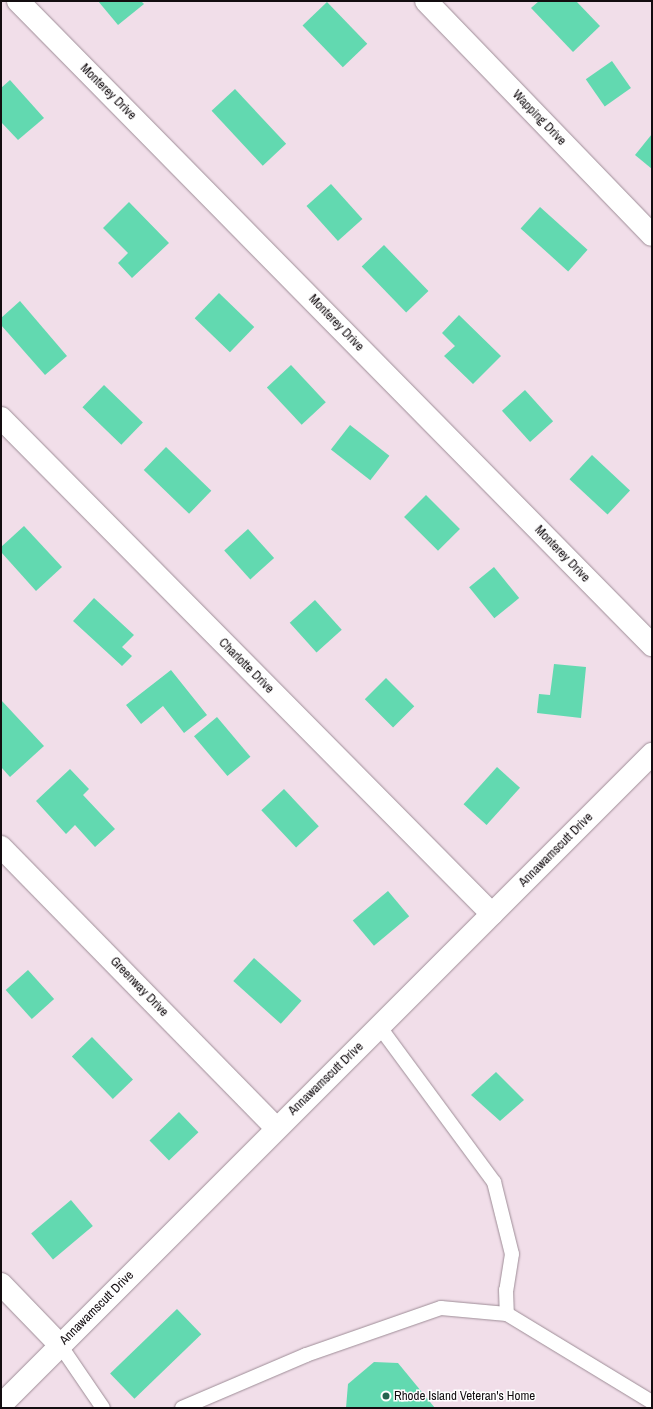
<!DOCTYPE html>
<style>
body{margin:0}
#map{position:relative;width:653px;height:1409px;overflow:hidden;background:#f1dee9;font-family:"Archivo Narrow",sans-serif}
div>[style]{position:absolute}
.building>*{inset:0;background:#62d9b0;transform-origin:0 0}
.roads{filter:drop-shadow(0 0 1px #9e8d97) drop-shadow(0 0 1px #9e8d97)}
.lane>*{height:14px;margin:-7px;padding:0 7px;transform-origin:7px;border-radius:7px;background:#fff}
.street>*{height:22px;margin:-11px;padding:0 11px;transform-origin:11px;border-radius:11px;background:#fff}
.secondary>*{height:22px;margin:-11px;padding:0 11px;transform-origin:11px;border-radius:11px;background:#fff}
.dots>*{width:11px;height:11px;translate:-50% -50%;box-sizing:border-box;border:2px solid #fff;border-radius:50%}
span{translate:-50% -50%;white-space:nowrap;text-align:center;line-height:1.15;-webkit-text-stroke:3px #fff;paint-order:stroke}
.street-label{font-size:13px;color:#130d10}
.poi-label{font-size:13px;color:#130d10}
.left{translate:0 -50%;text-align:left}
.frame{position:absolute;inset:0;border:2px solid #130d10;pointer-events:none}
</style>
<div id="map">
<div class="building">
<div style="clip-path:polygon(98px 1px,141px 1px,144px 4px,118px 25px)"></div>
<div style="clip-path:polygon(539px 1px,576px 1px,600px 26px,573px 52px,531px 8px)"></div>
<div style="left:327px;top:2px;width:58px;height:34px;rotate:46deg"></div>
<div style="left:612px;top:61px;width:33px;height:32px;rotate:55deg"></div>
<div style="clip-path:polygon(10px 80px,44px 118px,18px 140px,1px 122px,1px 88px)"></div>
<div style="left:235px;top:89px;width:75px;height:32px;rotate:47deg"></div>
<div style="clip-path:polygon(652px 134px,652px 169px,635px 155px)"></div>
<div style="left:331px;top:184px;width:47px;height:33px;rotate:48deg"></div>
<div style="clip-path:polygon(129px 202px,169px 243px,132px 278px,118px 263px,128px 253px,103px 228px)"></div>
<div style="left:540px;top:207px;width:64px;height:29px;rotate:42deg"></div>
<div style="left:384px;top:245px;width:64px;height:31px;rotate:46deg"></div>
<div style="left:219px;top:293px;width:49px;height:35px;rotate:44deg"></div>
<div style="clip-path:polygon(20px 301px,67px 356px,45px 375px,1px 325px,1px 318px)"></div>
<div style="clip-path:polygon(459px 315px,501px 356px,473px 384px,444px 356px,455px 346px,442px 333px)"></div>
<div style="left:291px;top:365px;width:51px;height:33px;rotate:47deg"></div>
<div style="left:104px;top:385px;width:54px;height:31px;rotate:44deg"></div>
<div style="left:525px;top:390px;width:42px;height:31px;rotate:48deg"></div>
<div style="left:350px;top:425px;width:50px;height:31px;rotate:38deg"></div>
<div style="left:166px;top:447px;width:63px;height:32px;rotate:44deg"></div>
<div style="left:592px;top:455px;width:52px;height:33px;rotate:43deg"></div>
<div style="left:426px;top:495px;width:48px;height:31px;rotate:45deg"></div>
<div style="clip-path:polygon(24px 526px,62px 567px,36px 591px,1px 552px,1px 547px)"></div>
<div style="left:248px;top:529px;width:39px;height:32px;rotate:48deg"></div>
<div style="left:494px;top:567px;width:40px;height:32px;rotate:51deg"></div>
<div style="clip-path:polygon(94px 598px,134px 635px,122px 647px,132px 656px,122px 666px,73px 621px)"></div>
<div style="left:315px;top:600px;width:40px;height:34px;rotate:48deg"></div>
<div style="clip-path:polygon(554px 664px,586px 667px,581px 718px,537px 713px,539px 694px,550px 695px)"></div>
<div style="clip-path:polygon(171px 670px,207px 715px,184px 733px,163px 706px,141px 724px,126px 705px)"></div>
<div style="left:386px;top:678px;width:40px;height:30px;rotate:45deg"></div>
<div style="clip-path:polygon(1px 700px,44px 746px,10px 777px,1px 767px)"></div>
<div style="left:217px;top:717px;width:52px;height:30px;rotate:50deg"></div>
<div style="left:497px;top:767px;width:31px;height:50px;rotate:42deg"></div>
<div style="clip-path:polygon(70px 769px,89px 789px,83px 795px,115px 829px,95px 847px,75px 825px,66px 834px,36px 801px)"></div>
<div style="left:284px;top:789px;width:51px;height:31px;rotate:47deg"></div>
<div style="left:388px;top:891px;width:33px;height:46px;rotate:50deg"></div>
<div style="left:254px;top:958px;width:64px;height:31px;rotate:42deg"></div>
<div style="left:28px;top:970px;width:39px;height:30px;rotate:48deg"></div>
<div style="left:92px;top:1037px;width:59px;height:28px;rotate:46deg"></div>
<div style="clip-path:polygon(496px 1072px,524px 1100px,500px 1121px,471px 1095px)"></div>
<div style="left:179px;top:1112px;width:28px;height:41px;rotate:46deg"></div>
<div style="left:71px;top:1200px;width:34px;height:52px;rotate:50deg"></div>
<div style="left:177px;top:1309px;width:35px;height:93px;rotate:46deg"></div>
<div style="clip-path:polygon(374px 1362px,398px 1363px,435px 1408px,346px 1408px,348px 1384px)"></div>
</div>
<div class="roads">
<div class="lane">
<div style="left:379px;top:1026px;width:194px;rotate:53.6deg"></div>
<div style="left:494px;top:1182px;width:74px;rotate:76deg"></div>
<div style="left:512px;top:1254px;width:36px;rotate:99deg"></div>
<div style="left:506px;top:1290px;width:24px;rotate:88deg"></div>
<div style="left:60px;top:1345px;width:76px;rotate:55.7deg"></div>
<div style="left:182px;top:1408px;width:135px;rotate:-23.1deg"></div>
<div style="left:306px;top:1355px;width:143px;rotate:-19.2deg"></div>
<div style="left:441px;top:1308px;width:66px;rotate:5.2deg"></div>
<div style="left:507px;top:1314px;width:170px;rotate:31.3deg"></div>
</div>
<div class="street">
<div style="left:18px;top:1px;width:904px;rotate:45.45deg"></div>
<div style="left:426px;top:1px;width:325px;rotate:46deg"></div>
<div style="left:1px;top:418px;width:698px;rotate:45.29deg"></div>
<div style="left:1px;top:847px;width:393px;rotate:45.6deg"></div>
<div style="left:1px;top:1284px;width:85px;rotate:46deg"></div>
</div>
<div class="secondary">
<div style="left:1px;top:1405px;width:921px;rotate:-45deg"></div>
</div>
</div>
<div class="dots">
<div style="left:386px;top:1396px;background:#25634e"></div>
</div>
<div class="street-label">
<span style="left:108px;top:92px;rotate:45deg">Monterey Drive</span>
<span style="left:539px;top:118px;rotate:46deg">Wapping Drive</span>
<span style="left:336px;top:323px;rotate:46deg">Monterey Drive</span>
<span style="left:562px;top:554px;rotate:46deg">Monterey Drive</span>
<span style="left:246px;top:666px;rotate:45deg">Charlotte Drive</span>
<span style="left:556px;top:850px;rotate:-45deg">Annawamscutt Drive</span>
<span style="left:139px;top:987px;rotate:46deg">Greenway Drive</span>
<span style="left:326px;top:1079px;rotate:-44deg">Annawamscutt Drive</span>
<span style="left:97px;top:1308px;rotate:-45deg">Annawamscutt Drive</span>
</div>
<div class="poi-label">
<span class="left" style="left:394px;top:1396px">Rhode Island Veteran's Home</span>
</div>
<div class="frame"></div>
</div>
